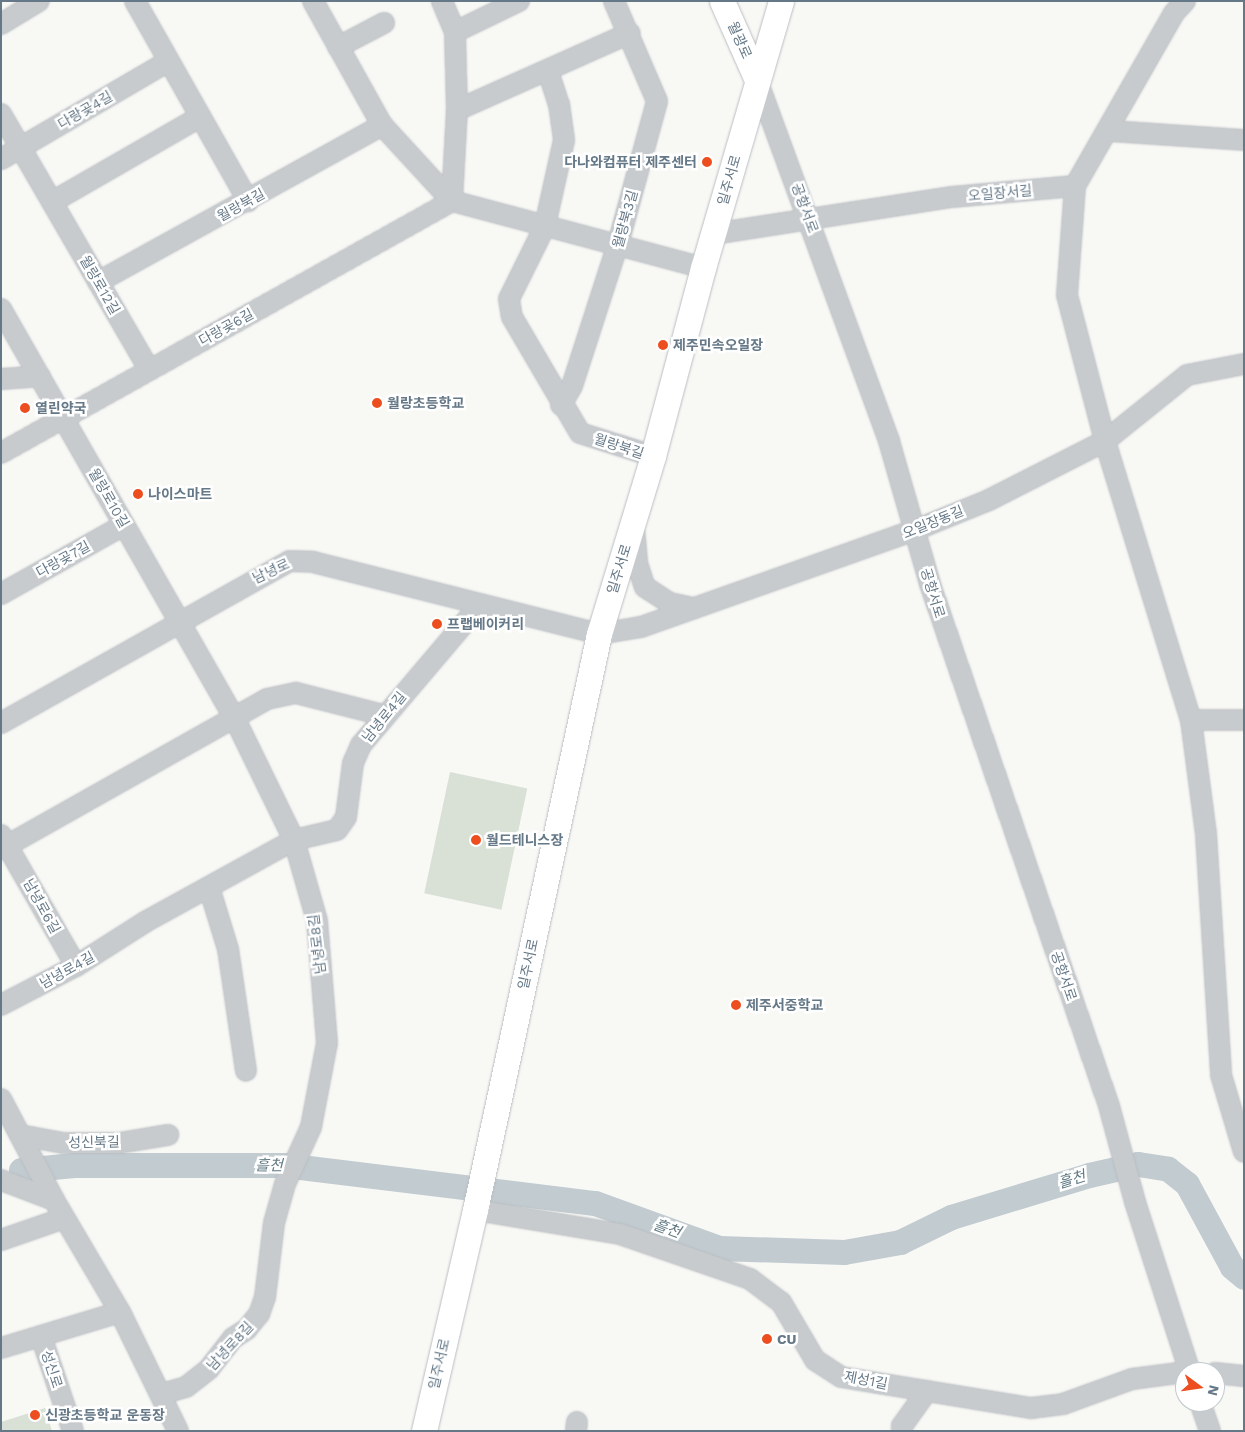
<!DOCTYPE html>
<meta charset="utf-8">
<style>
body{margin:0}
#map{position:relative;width:1245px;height:1432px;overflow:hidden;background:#f8f8f5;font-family:"Work Sans","Noto Sans KR",sans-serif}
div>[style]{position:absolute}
.green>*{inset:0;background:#d9e0d5;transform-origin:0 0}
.river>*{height:25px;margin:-12.5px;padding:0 12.5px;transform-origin:12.5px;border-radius:12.5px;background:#c1cbd0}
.roads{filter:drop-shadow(0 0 1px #babec2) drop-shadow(0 0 1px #babec2)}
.minor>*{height:20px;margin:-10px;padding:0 10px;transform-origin:10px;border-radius:10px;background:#c7cbce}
.major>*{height:25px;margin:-12.5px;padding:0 12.5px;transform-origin:12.5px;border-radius:12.5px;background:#fff}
.dots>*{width:14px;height:14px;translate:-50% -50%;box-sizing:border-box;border:2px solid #fff;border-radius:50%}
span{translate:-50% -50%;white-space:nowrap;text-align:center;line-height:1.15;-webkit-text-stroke:5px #fff;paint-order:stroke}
.street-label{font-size:14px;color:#657887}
.poi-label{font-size:14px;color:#657887;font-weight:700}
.right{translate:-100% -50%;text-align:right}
.left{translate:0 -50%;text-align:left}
.water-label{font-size:15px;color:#617a83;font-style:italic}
.frame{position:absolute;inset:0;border:2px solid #657887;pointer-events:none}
.north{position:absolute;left:1175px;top:1362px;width:50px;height:50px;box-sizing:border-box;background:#fff;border:1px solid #c1c9cf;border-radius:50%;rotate:104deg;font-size:14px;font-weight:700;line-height:20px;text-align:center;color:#657887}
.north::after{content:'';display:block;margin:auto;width:18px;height:22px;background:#ed4e1f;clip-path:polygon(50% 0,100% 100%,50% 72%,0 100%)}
</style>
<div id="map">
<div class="green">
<div style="left:450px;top:772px;width:79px;height:124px;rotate:12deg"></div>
<div style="clip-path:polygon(45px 1408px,52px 1431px,1px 1431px,1px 1422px)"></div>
</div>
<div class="river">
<div style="left:21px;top:1170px;width:53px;rotate:-5.4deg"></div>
<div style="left:74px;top:1165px;width:210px"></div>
<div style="left:284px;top:1165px;width:313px;rotate:7deg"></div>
<div style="left:595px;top:1203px;width:132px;rotate:19.9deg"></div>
<div style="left:719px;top:1248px;width:125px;rotate:1.8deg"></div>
<div style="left:844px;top:1252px;width:57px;rotate:-10.1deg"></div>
<div style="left:900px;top:1242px;width:57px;rotate:-26.1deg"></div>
<div style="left:951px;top:1217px;width:144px;rotate:-16.9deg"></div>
<div style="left:1089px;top:1175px;width:50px;rotate:-12.7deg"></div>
<div style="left:1138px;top:1164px;width:30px;rotate:9deg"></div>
<div style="left:1168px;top:1169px;width:24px;rotate:38deg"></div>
<div style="left:1187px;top:1184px;width:94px;rotate:61.5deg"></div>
<div style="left:1232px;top:1267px;width:16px;rotate:40deg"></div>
</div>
<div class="roads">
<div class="minor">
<div style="left:135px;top:1px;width:230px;rotate:60.5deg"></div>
<div style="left:313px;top:1px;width:142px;rotate:60.9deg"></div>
<div style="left:382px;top:125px;width:103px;rotate:47.4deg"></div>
<div style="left:452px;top:201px;width:260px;rotate:14.9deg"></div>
<div style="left:1px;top:24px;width:44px;rotate:-31.2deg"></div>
<div style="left:455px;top:32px;width:71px;rotate:-25.8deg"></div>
<div style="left:338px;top:47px;width:52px;rotate:-27.6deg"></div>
<div style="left:548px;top:71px;width:35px;rotate:72deg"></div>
<div style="left:559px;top:104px;width:36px;rotate:82deg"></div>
<div style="left:564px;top:140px;width:88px;rotate:102.5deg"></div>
<div style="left:545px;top:226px;width:81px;rotate:116.3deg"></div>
<div style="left:509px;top:299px;width:18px;rotate:81deg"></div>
<div style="left:512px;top:317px;width:134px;rotate:59.6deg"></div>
<div style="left:580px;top:433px;width:77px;rotate:17.5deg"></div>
<div style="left:757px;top:80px;width:384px;rotate:69.9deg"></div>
<div style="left:889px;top:441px;width:149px;rotate:74deg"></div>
<div style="left:930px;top:584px;width:552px;rotate:71.07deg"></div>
<div style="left:1109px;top:1106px;width:99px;rotate:74.8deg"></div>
<div style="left:1135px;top:1202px;width:179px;rotate:72.1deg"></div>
<div style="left:457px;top:110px;width:189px;rotate:-24deg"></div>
<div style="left:1px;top:114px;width:295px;rotate:59.9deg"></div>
<div style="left:1109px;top:131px;width:135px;rotate:3.8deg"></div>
<div style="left:1px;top:159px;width:194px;rotate:-30.3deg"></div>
<div style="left:1075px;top:186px;width:109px;rotate:94.2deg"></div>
<div style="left:1067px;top:295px;width:151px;rotate:75.4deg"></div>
<div style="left:1105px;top:441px;width:292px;rotate:72.9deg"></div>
<div style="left:1191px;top:720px;width:115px;rotate:82.5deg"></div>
<div style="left:1206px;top:834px;width:241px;rotate:86.4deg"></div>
<div style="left:1221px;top:1075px;width:80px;rotate:73.4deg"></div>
<div style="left:52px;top:202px;width:171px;rotate:-29.9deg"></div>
<div style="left:713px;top:234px;width:242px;rotate:-8.8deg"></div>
<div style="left:952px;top:197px;width:123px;rotate:-5.1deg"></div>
<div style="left:1075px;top:186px;width:199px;rotate:-60.2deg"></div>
<div style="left:1174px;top:13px;width:16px;rotate:-47deg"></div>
<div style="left:98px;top:282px;width:325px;rotate:-28.9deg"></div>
<div style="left:1px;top:309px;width:470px;rotate:60.3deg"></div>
<div style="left:234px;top:717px;width:137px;rotate:64deg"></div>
<div style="left:294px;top:840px;width:84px;rotate:74.1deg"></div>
<div style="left:317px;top:921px;width:122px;rotate:85.3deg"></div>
<div style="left:327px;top:1043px;width:86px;rotate:100.8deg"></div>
<div style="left:311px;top:1127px;width:63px;rotate:114.5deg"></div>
<div style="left:285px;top:1184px;width:41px;rotate:105.8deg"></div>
<div style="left:274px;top:1223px;width:75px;rotate:96.9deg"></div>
<div style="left:265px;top:1297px;width:18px;rotate:109deg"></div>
<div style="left:259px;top:1314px;width:19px;rotate:129deg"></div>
<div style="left:247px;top:1329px;width:17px;rotate:147deg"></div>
<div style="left:233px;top:1338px;width:39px;rotate:128deg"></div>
<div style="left:209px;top:1369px;width:29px;rotate:142deg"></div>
<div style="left:186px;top:1387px;width:26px;rotate:164deg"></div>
<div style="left:1px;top:379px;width:39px;rotate:-4deg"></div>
<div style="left:561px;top:405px;width:22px;rotate:-60deg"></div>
<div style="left:572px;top:386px;width:149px;rotate:-72.1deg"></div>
<div style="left:618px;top:244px;width:148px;rotate:-74.7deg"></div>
<div style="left:657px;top:101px;width:109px;rotate:-113.3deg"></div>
<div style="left:1px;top:453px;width:517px;rotate:-29.19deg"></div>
<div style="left:452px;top:201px;width:91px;rotate:-86.9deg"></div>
<div style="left:457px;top:110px;width:78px;rotate:-91.5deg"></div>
<div style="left:455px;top:32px;width:34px;rotate:-113deg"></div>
<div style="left:634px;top:527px;width:36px;rotate:85deg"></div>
<div style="left:637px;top:563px;width:25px;rotate:72deg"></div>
<div style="left:645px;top:587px;width:30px;rotate:33deg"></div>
<div style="left:670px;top:603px;width:25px;rotate:12deg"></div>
<div style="left:1px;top:594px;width:141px;rotate:-29.3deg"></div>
<div style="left:1191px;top:720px;width:53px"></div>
<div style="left:1px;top:723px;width:331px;rotate:-29.3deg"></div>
<div style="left:290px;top:561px;width:23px;rotate:2deg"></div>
<div style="left:313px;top:562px;width:295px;rotate:14.1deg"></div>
<div style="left:599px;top:634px;width:43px;rotate:-9.5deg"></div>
<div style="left:641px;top:627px;width:291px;rotate:-19.5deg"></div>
<div style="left:915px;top:530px;width:80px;rotate:-22.1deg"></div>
<div style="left:989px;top:500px;width:130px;rotate:-27deg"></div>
<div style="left:1105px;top:441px;width:105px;rotate:-38.8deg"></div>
<div style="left:1187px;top:375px;width:58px;rotate:-10.9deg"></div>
<div style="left:1px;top:835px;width:151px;rotate:60.2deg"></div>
<div style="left:1px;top:849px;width:305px;rotate:-29.4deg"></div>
<div style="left:267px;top:699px;width:30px;rotate:-12deg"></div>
<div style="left:296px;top:693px;width:90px;rotate:14.2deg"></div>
<div style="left:209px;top:887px;width:65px;rotate:73deg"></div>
<div style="left:228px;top:949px;width:123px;rotate:81.6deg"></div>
<div style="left:1px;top:1005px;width:85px;rotate:-27.5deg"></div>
<div style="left:76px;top:966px;width:82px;rotate:-32.5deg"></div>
<div style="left:145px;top:922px;width:170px;rotate:-28.8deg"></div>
<div style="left:294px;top:840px;width:44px;rotate:-13.1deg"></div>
<div style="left:337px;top:830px;width:16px;rotate:-55deg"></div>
<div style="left:346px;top:817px;width:54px;rotate:-82.6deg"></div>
<div style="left:353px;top:763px;width:20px;rotate:-66deg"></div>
<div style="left:361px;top:745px;width:182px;rotate:-49.7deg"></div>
<div style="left:1px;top:1099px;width:114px;rotate:62.3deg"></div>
<div style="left:54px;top:1200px;width:130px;rotate:59.5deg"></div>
<div style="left:120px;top:1312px;width:132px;rotate:64deg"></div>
<div style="left:20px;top:1135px;width:44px;rotate:10.5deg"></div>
<div style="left:63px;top:1143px;width:56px"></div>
<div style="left:119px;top:1143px;width:50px;rotate:-9.3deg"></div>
<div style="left:1px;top:1180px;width:57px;rotate:20.7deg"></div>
<div style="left:475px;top:1210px;width:147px;rotate:9.4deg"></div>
<div style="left:620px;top:1234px;width:138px;rotate:19.1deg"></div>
<div style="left:750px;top:1279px;width:39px;rotate:37deg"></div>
<div style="left:781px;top:1302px;width:67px;rotate:59.6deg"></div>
<div style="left:815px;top:1360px;width:31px;rotate:33deg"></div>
<div style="left:841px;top:1377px;width:193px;rotate:9.3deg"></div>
<div style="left:1031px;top:1408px;width:32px;rotate:-7deg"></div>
<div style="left:1063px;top:1404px;width:73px;rotate:-19.9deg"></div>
<div style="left:1132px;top:1379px;width:53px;rotate:-7.5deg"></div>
<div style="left:1px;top:1240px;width:67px;rotate:-19.2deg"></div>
<div style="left:41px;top:1336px;width:100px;rotate:71.4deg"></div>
<div style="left:1px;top:1348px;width:124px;rotate:-16.8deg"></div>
<div style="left:1215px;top:1373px;width:29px;rotate:6deg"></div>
<div style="left:1200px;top:1402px;width:31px;rotate:71deg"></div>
<div style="left:576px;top:1431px;width:9px;rotate:-84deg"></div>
<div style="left:902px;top:1431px;width:5px;rotate:-90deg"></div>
<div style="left:902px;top:1426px;width:43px;rotate:-54.5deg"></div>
</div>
<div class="major">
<div style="left:722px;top:1px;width:86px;rotate:66.1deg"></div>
<div style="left:424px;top:1431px;width:227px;rotate:-77deg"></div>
<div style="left:475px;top:1210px;width:589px;rotate:-77.85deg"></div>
<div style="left:599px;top:634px;width:186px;rotate:-73.1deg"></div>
<div style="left:653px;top:456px;width:195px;rotate:-75.1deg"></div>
<div style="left:703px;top:268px;width:278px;rotate:-73.7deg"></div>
</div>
</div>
<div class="dots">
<div style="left:707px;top:162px;background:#ed4e1f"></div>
<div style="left:663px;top:345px;background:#ed4e1f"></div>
<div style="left:377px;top:403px;background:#ed4e1f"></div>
<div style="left:25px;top:408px;background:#ed4e1f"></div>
<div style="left:138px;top:494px;background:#ed4e1f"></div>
<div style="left:437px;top:624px;background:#ed4e1f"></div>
<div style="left:476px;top:840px;background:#ed4e1f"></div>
<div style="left:736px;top:1005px;background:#ed4e1f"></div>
<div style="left:767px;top:1339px;background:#ed4e1f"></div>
<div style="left:35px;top:1415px;background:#ed4e1f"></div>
</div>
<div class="street-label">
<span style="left:740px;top:40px;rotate:66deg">월광로</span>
<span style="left:85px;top:110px;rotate:-30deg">다랑곶4길</span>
<span style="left:729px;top:180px;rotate:-74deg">일주서로</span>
<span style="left:1000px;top:193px;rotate:-5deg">오일장서길</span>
<span style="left:241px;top:205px;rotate:-29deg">월랑북길</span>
<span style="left:805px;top:208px;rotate:70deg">공항서로</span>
<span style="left:625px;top:219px;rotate:-75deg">월랑북3길</span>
<span style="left:100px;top:285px;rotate:60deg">월랑로12길</span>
<span style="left:226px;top:327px;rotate:-29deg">다랑곶6길</span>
<span style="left:619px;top:446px;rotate:18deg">월랑북길</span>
<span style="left:109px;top:498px;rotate:60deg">월랑로10길</span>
<span style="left:933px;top:522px;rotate:-22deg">오일장동길</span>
<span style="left:63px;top:559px;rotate:-29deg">다랑곶7길</span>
<span style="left:619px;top:569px;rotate:-73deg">일주서로</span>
<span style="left:271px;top:571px;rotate:-25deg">남녕로</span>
<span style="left:933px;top:593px;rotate:73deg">공항서로</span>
<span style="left:384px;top:717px;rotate:-51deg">남녕로4길</span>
<span style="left:42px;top:906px;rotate:61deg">남녕로6길</span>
<span style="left:317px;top:944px;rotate:-97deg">남녕로8길</span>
<span style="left:528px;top:964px;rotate:-78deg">일주서로</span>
<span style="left:67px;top:970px;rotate:-29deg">남녕로4길</span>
<span style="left:1064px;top:976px;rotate:71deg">공항서로</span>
<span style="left:94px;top:1142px;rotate:-1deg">성신북길</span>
<span style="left:230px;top:1346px;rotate:-47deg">남녕로8길</span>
<span style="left:439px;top:1364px;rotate:-77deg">일주서로</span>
<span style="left:52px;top:1369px;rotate:72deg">성신로</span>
<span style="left:866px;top:1380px;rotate:11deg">제성1길</span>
</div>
<div class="poi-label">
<span class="right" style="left:697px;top:162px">다나와컴퓨터 제주센터</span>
<span class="left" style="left:673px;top:345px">제주민속오일장</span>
<span class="left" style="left:387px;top:403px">월랑초등학교</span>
<span class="left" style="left:35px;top:408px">열린약국</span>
<span class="left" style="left:148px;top:494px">나이스마트</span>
<span class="left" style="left:447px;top:624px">프랩베이커리</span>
<span class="left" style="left:486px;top:840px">월드테니스장</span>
<span class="left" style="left:746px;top:1005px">제주서중학교</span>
<span class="left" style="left:777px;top:1339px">CU</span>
<span class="left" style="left:45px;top:1415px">신광초등학교 운동장</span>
</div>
<div class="water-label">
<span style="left:269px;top:1166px;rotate:1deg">흘천</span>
<span style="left:1072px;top:1180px;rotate:-17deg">흘천</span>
<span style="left:667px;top:1229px;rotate:20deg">흘천</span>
</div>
<div class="frame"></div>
<div class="north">N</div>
</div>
